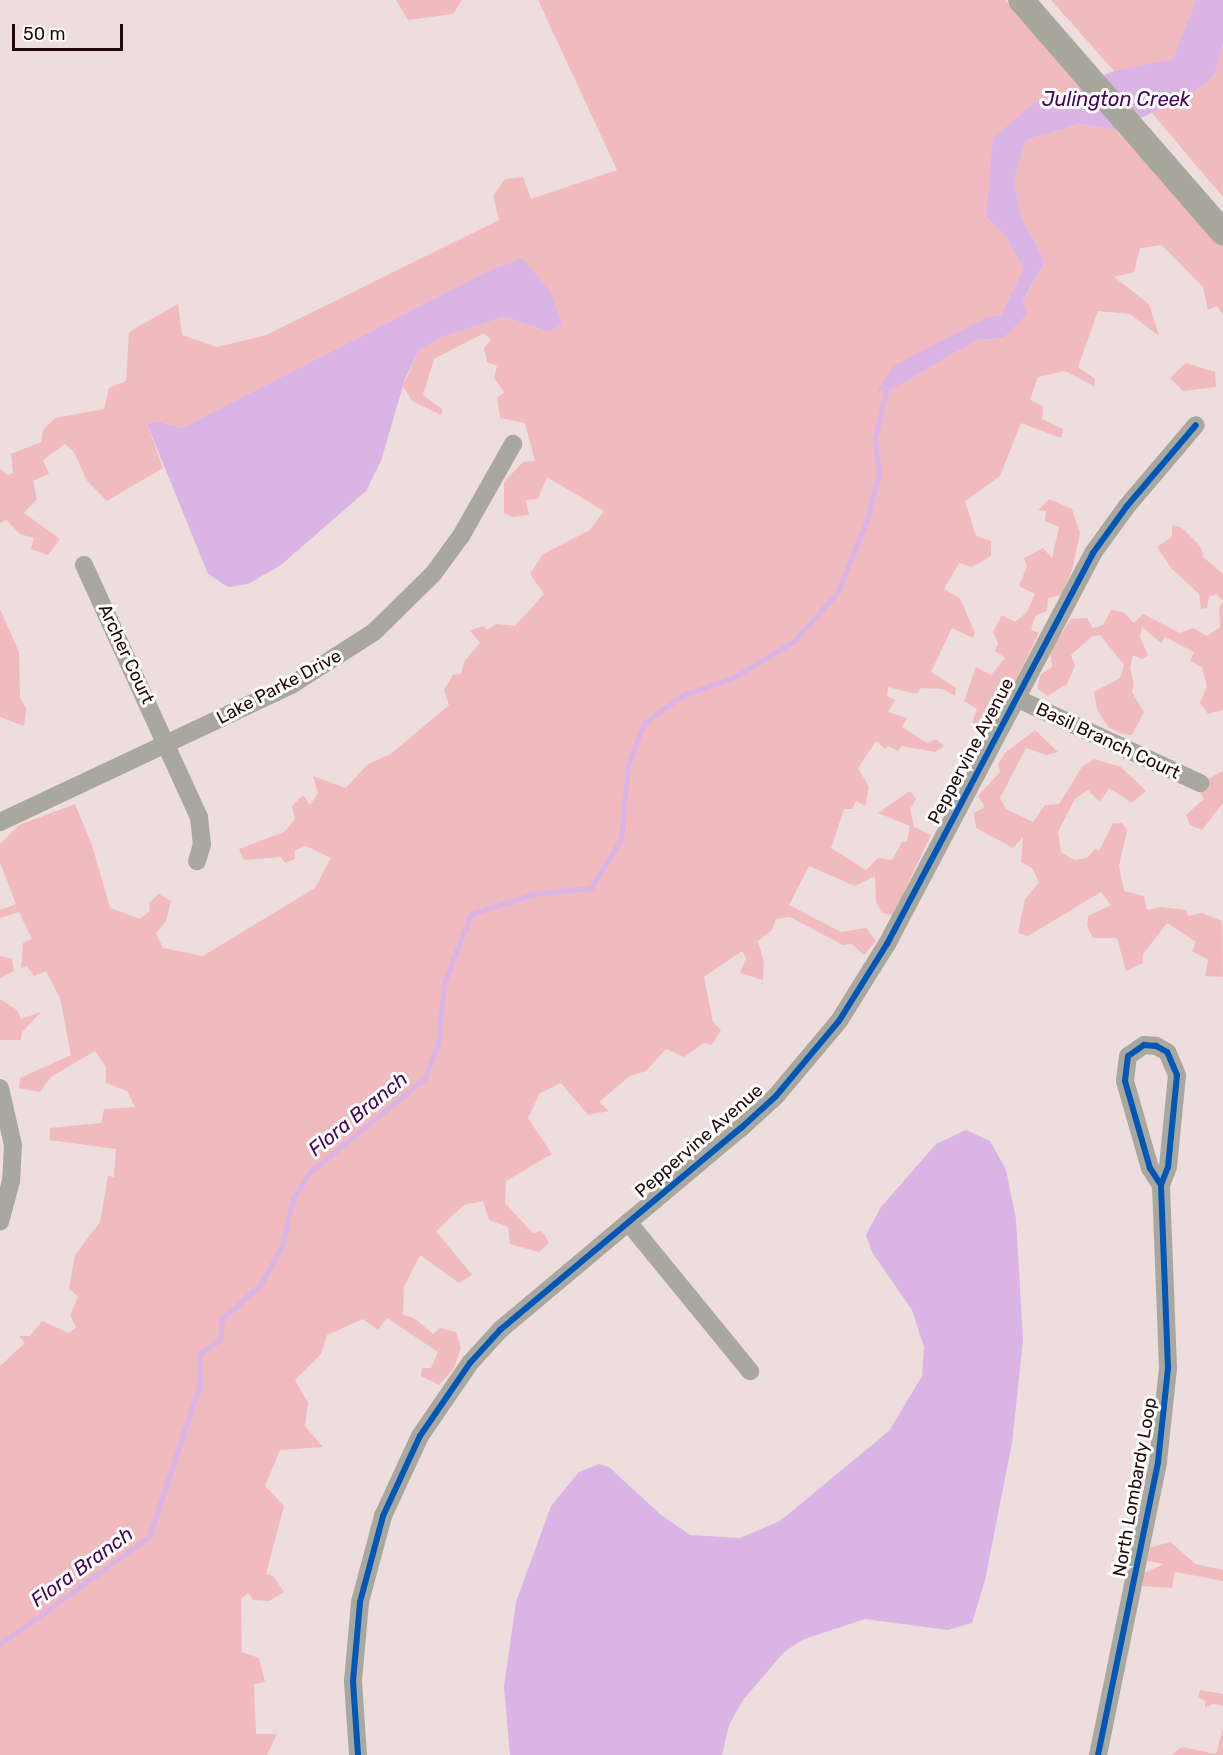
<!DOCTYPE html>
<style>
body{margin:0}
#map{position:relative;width:1223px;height:1755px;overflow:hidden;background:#edd;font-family:Rubik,sans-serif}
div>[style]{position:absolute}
.green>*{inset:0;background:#f1babe}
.water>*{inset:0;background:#dab4e4}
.stream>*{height:4.5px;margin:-2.25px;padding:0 2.25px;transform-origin:2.25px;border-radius:2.25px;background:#dab4e4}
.street>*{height:18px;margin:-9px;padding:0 9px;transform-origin:9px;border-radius:9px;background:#a8a89e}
.secondary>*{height:26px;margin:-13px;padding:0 13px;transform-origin:13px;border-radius:13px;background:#a8a79c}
.cycleway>*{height:6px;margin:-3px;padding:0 3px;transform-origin:3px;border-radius:3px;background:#0057b8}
span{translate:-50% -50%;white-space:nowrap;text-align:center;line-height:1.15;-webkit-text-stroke:6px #fff;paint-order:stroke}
.street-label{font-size:18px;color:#23080b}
.water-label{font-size:20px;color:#440559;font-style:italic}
.scale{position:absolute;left:12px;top:24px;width:111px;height:27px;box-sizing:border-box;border:3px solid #23080b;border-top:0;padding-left:8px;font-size:18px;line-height:21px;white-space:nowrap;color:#23080b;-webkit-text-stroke:4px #fff;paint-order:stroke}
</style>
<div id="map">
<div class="green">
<div style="clip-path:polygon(396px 0,462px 0,453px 14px,408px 20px)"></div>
<div style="clip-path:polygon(538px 0,1005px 0,1079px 85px,1073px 97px,1040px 98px,986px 217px,1006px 236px,1023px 269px,1001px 315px,988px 317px,893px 389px,977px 340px,1003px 338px,1045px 262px,1021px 216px,1014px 181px,1026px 140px,1080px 124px,1116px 130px,1223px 244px,1223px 315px,1217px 306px,1208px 310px,1203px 287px,1162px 245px,1140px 248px,1134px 272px,1114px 277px,1149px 304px,1159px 336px,1130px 314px,1098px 311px,1078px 367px,1095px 379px,1094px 386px,1065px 371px,1038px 377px,1030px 400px,1043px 406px,1042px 419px,1063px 429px,1061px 438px,1021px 423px,1000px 476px,965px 501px,976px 536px,991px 541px,991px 556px,972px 567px,959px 563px,944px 589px,960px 598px,975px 633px,973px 638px,952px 628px,931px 672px,956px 688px,955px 696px,942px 689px,921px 688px,917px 694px,888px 687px,887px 696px,895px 700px,888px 712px,907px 718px,902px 727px,927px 743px,936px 739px,944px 746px,935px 752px,902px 746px,898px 751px,888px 746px,885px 749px,876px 741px,858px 768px,869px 787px,865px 806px,856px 801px,852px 809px,844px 809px,831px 848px,866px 870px,878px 858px,892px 860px,902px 842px,907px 841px,910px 826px,878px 813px,910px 791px,916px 799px,910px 809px,914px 827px,931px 835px,893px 915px,882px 913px,876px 902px,875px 876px,855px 886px,809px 866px,789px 905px,841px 932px,866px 928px,876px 941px,864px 955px,852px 944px,843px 945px,790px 917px,776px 919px,772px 930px,758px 941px,764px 962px,763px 980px,740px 973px,746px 958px,742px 951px,704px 977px,713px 1022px,721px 1030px,712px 1045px,704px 1043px,684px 1057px,666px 1049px,646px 1071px,630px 1076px,599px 1102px,609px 1111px,588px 1115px,561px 1083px,540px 1093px,528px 1118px,552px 1154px,506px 1181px,505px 1203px,533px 1233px,542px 1231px,549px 1243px,539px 1252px,510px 1244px,508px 1227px,489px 1220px,483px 1201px,464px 1205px,436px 1231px,472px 1275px,459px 1283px,420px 1255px,404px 1287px,403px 1315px,414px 1318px,433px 1334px,440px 1328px,456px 1332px,461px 1348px,454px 1368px,439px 1385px,421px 1376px,422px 1368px,431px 1368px,438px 1352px,387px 1318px,378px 1330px,363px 1319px,327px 1335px,321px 1354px,295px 1380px,308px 1403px,305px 1426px,323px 1447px,280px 1450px,265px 1486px,284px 1506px,266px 1574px,273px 1576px,284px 1592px,269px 1601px,253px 1600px,248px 1593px,241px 1599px,242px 1652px,259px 1658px,265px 1682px,254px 1684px,256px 1734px,277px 1734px,267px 1755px,0 1755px,0 1366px,25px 1343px,19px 1336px,30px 1336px,42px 1321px,69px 1333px,76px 1327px,70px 1315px,78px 1297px,69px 1288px,75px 1255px,100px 1222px,108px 1176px,114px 1177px,116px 1149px,50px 1140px,50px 1128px,101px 1123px,104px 1109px,135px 1107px,127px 1091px,106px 1083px,106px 1067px,95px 1051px,51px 1077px,40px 1092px,19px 1088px,20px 1078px,71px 1055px,60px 998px,46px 971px,34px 976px,27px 966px,21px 968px,23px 943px,32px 939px,19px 912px,0 918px,0 910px,16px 904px,0 862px,0 844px,19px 825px,75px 804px,92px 845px,110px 908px,140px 919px,150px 911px,149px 903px,159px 894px,171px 901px,166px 921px,156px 933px,163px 948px,203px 956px,315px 888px,331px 858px,306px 846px,295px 850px,295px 859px,285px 863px,281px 857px,244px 860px,239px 849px,284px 832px,295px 819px,292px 806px,303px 795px,310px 805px,318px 793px,313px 776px,346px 788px,368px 764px,391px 754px,449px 705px,444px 690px,453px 675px,461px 674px,464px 662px,480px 643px,470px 631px,482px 626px,488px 630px,496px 624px,515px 626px,544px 594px,530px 574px,543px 554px,590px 530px,604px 511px,547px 477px,538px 499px,526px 500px,529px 515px,513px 517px,504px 513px,504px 482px,523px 462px,535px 461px,525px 423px,500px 418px,497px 398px,504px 392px,494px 378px,497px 366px,487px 362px,484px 348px,491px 340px,484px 333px,434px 359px,423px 395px,443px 410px,441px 415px,412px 401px,403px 386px,419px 350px,440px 338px,504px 317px,549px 332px,522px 258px,488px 271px,182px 428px,158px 421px,147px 424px,163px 468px,107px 501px,87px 481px,74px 452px,65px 444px,43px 460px,49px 474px,33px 481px,37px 499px,24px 513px,60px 539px,48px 555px,31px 549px,34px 538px,20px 534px,6px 520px,0 523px,0 469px,8px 475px,13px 473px,11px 454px,41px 442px,43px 430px,55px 418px,104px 409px,109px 388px,126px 381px,129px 332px,178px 304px,182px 335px,217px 347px,266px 335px,499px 220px,493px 196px,505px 179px,523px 177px,531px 199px,617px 170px)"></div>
<div style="clip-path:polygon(1051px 0,1196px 0,1173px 60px,1114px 71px)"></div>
<div style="clip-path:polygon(1223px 45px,1223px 197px,1152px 113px,1191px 94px,1214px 76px)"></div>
<div style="clip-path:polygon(1186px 363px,1215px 372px,1216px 387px,1183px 391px,1170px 378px)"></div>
<div style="clip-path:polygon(1049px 499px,1072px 509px,1080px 533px,1072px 570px,1062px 595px,1048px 598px,1047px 611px,1035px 616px,1031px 630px,1039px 633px,991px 730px,984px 732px,972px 723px,977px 709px,964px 701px,976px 667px,991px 675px,1005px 658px,995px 651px,998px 643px,993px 632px,1002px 615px,1015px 622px,1027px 612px,1035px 594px,1019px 586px,1027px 566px,1024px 558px,1043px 548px,1052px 558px,1059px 527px,1045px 521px,1046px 511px,1038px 510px)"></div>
<div style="clip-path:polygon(1172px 525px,1181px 527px,1201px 547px,1203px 557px,1223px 574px,1223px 710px,1208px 714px,1200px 703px,1207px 686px,1202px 667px,1190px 661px,1194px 652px,1165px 637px,1161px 643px,1142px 627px,1140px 637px,1148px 655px,1142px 659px,1133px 655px,1130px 668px,1134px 683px,1132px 692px,1144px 712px,1132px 735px,1122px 734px,1108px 727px,1097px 710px,1094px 692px,1120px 678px,1124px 665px,1100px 635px,1091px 637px,1071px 655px,1075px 666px,1067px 684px,1047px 696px,1037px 688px,1041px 674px,1052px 667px,1050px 651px,1071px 619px,1087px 618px,1093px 628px,1103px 625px,1111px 610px,1123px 612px,1134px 623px,1143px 614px,1180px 633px,1193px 628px,1207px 636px,1220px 627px,1219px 609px,1223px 601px,1216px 594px,1209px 597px,1207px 608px,1201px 609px,1199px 594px,1172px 569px,1157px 547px,1172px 537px)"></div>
<div style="clip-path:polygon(0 609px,19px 652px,20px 697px,26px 709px,24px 726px,0 717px)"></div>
<div style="clip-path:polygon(1035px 730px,1058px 752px,1046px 755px,1026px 748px,1000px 798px,1006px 809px,1033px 822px,1045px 805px,1059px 804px,1082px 767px,1094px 759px,1121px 767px,1146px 791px,1132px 803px,1109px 788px,1100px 802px,1088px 790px,1075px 799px,1058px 832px,1061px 852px,1074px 860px,1087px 858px,1095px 849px,1099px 851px,1113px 823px,1122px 823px,1127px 830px,1119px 866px,1124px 891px,1144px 896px,1147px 910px,1161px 907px,1186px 910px,1188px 916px,1202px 913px,1222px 921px,1223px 977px,1205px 976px,1208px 960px,1192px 951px,1196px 942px,1167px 923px,1143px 954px,1143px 963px,1126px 971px,1117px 938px,1093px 938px,1087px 926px,1088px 916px,1111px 905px,1101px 892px,1028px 936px,1018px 933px,1025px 899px,1039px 882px,1032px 868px,1021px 862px,1023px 837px,1013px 848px,976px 828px,974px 813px,985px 807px,978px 796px,1000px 772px,998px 764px,1005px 753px)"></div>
<div style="clip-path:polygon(1223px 771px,1223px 803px,1202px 830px,1190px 825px,1186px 815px,1204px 799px,1199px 790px,1200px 783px)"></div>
<div style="clip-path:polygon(0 956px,12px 959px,14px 971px,0 978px)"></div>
<div style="clip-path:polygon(0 999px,17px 1010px,21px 1019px,41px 1012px,22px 1032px,21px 1040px,0 1040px)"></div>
<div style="clip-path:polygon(1171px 1542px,1195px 1564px,1223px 1570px,1223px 1581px,1175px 1572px,1172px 1588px,1142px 1586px,1144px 1573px,1164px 1564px,1147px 1561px,1151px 1547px)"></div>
<div style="clip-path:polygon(1200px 1690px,1223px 1694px,1223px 1706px,1213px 1704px,1205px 1708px,1205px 1701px,1198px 1697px)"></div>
<div style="clip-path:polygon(1223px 1728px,1223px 1755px,1171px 1755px,1182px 1747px,1216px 1754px)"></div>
</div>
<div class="water">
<div style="clip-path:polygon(1196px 0,1223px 0,1223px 45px,1214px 76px,1191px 94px,1116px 130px,1080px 124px,1026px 140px,1014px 181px,1021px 216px,1045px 262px,1023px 301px,1027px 314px,1003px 338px,977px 340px,893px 389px,877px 392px,893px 366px,988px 317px,1001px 315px,1023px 269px,1006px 236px,986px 217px,993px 138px,1040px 98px,1073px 97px,1079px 85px,1114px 71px,1173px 59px)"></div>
<div style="clip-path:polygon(522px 258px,551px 293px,562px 324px,549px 332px,504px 317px,440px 338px,419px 350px,405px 379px,381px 461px,366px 491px,281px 565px,248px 584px,228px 587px,208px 574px,147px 424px,158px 421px,182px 428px,488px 271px)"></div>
<div style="clip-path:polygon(966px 1130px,990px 1141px,1006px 1170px,1016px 1219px,1023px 1340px,1012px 1443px,985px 1580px,972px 1623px,948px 1630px,865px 1619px,804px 1639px,784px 1652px,743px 1700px,729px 1725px,722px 1755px,510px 1755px,504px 1687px,516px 1602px,551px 1506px,579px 1472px,599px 1464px,609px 1467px,660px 1514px,690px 1535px,740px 1538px,780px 1521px,889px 1431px,922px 1376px,924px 1347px,912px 1310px,872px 1252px,866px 1235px,881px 1207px,936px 1144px)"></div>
</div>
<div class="stream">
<div style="left:0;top:1644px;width:183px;rotate:-35.7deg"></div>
<div style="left:149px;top:1537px;width:161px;rotate:-71.6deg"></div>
<div style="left:200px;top:1384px;width:29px;rotate:-92deg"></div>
<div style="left:199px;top:1355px;width:26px;rotate:-36deg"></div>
<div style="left:220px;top:1340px;width:21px;rotate:-85deg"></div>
<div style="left:222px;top:1319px;width:52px;rotate:-41.9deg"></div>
<div style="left:261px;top:1284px;width:43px;rotate:-61.1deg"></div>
<div style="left:282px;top:1246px;width:48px;rotate:-76.8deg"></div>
<div style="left:293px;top:1199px;width:31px;rotate:-58deg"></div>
<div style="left:309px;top:1173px;width:150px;rotate:-39.3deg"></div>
<div style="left:425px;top:1078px;width:36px;rotate:-69deg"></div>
<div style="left:438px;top:1044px;width:61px;rotate:-84.4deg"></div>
<div style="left:444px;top:983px;width:74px;rotate:-68.6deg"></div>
<div style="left:471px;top:914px;width:66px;rotate:-17.6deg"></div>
<div style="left:534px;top:894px;width:57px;rotate:-6deg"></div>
<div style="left:591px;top:888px;width:57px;rotate:-58.5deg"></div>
<div style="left:621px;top:839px;width:74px;rotate:-84.6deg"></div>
<div style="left:628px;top:765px;width:45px;rotate:-69.1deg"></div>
<div style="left:644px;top:723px;width:48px;rotate:-35.7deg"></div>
<div style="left:683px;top:695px;width:55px;rotate:-19.1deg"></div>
<div style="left:735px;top:677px;width:69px;rotate:-31.4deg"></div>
<div style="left:794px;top:641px;width:64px;rotate:-48.1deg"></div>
<div style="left:837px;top:593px;width:79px;rotate:-67.7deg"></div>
<div style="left:867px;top:520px;width:49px;rotate:-75.7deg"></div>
<div style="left:879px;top:473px;width:34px;rotate:-97deg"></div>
<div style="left:875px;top:439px;width:53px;rotate:-77deg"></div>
</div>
<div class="street">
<div style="left:84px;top:565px;width:277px;rotate:65.5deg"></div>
<div style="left:199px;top:817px;width:27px;rotate:84deg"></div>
<div style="left:202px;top:844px;width:18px;rotate:106deg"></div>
<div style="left:1016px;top:698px;width:203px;rotate:24.8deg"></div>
<div style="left:0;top:822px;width:324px;rotate:-25.2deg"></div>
<div style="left:293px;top:684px;width:96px;rotate:-32.7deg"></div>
<div style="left:374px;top:632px;width:83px;rotate:-44.5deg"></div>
<div style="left:433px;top:574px;width:47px;rotate:-53.6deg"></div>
<div style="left:461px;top:536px;width:106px;rotate:-60.5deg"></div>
<div style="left:0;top:1088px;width:58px;rotate:77.2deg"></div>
<div style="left:13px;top:1145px;width:36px;rotate:93deg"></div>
<div style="left:11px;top:1181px;width:42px;rotate:105deg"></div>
<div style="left:628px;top:1222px;width:193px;rotate:50.7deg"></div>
<div style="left:358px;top:1755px;width:74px;rotate:-93.9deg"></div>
<div style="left:353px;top:1681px;width:79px;rotate:-84.9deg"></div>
<div style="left:360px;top:1602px;width:89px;rotate:-75deg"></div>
<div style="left:383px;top:1516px;width:88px;rotate:-65.2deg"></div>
<div style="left:420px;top:1436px;width:88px;rotate:-55.6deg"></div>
<div style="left:470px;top:1363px;width:45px;rotate:-47.7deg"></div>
<div style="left:500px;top:1330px;width:314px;rotate:-40deg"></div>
<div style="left:741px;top:1128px;width:47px;rotate:-42.4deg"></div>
<div style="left:776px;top:1096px;width:98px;rotate:-50deg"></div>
<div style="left:839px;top:1021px;width:91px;rotate:-58.1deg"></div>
<div style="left:887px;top:944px;width:442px;rotate:-62.2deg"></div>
<div style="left:1093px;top:553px;width:58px;rotate:-54.1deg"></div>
<div style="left:1127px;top:506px;width:106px;rotate:-49.6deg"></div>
<div style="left:1098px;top:1755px;width:299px;rotate:-78.4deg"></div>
<div style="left:1158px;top:1462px;width:95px;rotate:-83.9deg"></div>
<div style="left:1168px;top:1368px;width:183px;rotate:-92.2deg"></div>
<div style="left:1161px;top:1185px;width:19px;rotate:-69deg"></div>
<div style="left:1168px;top:1167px;width:92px;rotate:-84.4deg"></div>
<div style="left:1177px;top:1075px;width:25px;rotate:-113deg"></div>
<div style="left:1167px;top:1052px;width:13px;rotate:-151deg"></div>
<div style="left:1156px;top:1046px;width:12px;rotate:-175deg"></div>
<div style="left:1144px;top:1045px;width:19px;rotate:145deg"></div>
<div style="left:1128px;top:1056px;width:25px;rotate:97deg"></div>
<div style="left:1125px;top:1081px;width:91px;rotate:74deg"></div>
<div style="left:1150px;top:1168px;width:20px;rotate:57deg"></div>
</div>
<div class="secondary">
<div style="left:1021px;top:0;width:308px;rotate:49deg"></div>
</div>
<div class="cycleway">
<div style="left:358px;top:1755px;width:74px;rotate:-93.9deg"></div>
<div style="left:353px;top:1681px;width:79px;rotate:-84.9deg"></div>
<div style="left:360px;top:1602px;width:89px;rotate:-75deg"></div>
<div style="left:383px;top:1516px;width:88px;rotate:-65.2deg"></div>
<div style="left:420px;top:1436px;width:88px;rotate:-55.6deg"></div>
<div style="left:470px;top:1363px;width:45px;rotate:-47.7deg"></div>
<div style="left:500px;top:1330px;width:314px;rotate:-40deg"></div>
<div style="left:741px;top:1128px;width:47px;rotate:-42.4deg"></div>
<div style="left:776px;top:1096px;width:98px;rotate:-50deg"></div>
<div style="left:839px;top:1021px;width:91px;rotate:-58.1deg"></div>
<div style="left:887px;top:944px;width:442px;rotate:-62.2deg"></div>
<div style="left:1093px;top:553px;width:58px;rotate:-54.1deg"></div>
<div style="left:1127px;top:506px;width:106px;rotate:-49.6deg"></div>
<div style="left:1098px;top:1755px;width:299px;rotate:-78.4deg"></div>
<div style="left:1158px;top:1462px;width:95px;rotate:-83.9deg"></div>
<div style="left:1168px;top:1368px;width:183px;rotate:-92.2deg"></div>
<div style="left:1161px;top:1185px;width:19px;rotate:-69deg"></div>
<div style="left:1168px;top:1167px;width:92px;rotate:-84.4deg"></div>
<div style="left:1177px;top:1075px;width:25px;rotate:-113deg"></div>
<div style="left:1167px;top:1052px;width:13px;rotate:-151deg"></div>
<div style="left:1156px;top:1046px;width:12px;rotate:-175deg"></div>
<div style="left:1144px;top:1045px;width:19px;rotate:145deg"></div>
<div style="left:1128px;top:1056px;width:25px;rotate:97deg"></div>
<div style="left:1125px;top:1081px;width:91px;rotate:74deg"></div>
<div style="left:1150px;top:1168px;width:20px;rotate:57deg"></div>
</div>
<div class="street-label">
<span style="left:126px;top:654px;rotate:65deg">Archer Court</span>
<span style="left:279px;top:687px;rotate:-28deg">Lake Parke Drive</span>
<span style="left:1108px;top:741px;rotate:25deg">Basil Branch Court</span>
<span style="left:971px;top:751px;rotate:-62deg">Peppervine Avenue</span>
<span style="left:699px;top:1141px;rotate:-41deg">Peppervine Avenue</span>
<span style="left:1135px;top:1487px;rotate:-80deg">North Lombardy Loop</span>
</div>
<div class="water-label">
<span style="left:1116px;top:99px">Julington Creek</span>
<span style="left:358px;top:1114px;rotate:-39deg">Flora Branch</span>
<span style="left:82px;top:1567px;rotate:-36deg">Flora Branch</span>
</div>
<div class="scale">50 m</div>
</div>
